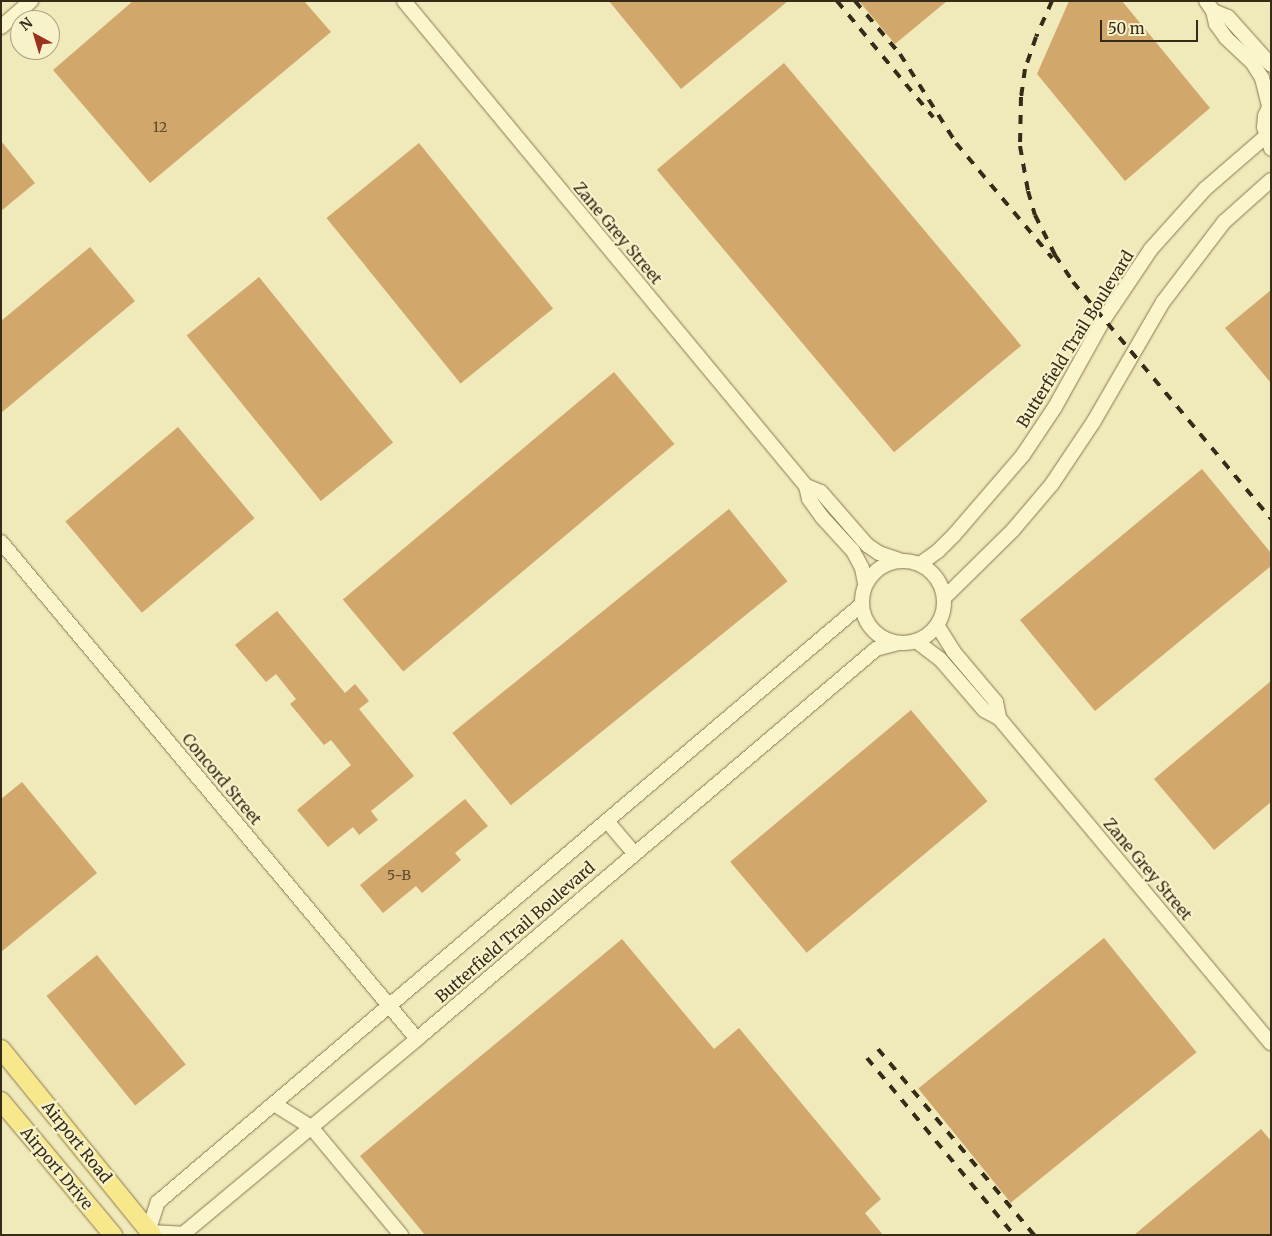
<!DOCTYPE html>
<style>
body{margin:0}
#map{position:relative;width:1272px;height:1236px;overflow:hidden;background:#f0e9b9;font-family:Merriweather,serif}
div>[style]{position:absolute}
.building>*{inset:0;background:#d1a76c;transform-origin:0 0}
.roads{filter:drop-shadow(0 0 1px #877753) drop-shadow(0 0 1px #877753)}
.minor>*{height:14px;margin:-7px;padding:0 7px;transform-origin:7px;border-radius:7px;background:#fbf5cc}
.minor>.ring{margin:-7px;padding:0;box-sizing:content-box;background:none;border:14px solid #fbf5cc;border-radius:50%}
.major>*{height:18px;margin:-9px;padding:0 9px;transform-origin:9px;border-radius:9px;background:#f8e88c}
.rail>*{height:4px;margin-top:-2px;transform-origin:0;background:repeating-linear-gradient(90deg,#352b19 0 9px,transparent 0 18px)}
span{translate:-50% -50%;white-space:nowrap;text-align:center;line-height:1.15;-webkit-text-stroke:4.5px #f7f2c9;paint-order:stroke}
.number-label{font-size:14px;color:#5c4a2e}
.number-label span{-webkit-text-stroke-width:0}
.street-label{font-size:16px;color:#352b19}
.frame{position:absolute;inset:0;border:2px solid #352b19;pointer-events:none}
.north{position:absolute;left:10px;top:10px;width:50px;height:50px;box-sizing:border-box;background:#f7f2c9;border:1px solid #a9a283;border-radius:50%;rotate:321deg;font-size:14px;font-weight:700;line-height:20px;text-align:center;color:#352b19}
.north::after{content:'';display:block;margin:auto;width:18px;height:22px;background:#9a321f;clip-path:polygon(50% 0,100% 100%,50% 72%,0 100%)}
.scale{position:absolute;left:1100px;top:20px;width:98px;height:22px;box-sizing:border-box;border:2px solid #352b19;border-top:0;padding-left:6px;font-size:15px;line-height:18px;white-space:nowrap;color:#352b19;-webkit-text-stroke:4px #f7f2c9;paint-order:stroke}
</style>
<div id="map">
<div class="building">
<div style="clip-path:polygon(133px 1px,304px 1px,331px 32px,150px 183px,53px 70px)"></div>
<div style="clip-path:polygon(609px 1px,788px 1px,681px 89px)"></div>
<div style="clip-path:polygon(859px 1px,947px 1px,895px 44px)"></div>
<div style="clip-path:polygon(1069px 1px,1122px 1px,1210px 108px,1125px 181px,1037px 74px)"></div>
<div style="left:784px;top:63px;width:369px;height:166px;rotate:50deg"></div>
<div style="clip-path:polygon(1px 141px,35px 183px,1px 211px)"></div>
<div style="left:419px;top:143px;width:213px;height:119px;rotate:51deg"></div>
<div style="clip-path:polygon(90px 247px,135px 301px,1px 413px,1px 321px)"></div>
<div style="left:259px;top:277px;width:213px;height:93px;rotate:51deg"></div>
<div style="clip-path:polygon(1271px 290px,1271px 383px,1225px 328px)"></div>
<div style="left:614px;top:372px;width:94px;height:354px;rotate:50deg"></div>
<div style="left:178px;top:427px;width:119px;height:147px;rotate:50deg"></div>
<div style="clip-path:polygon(1202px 469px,1271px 553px,1271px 566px,1095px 711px,1020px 620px)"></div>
<div style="left:729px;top:509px;width:93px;height:356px;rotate:51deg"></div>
<div style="clip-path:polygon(277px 611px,345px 693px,355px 684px,369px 701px,359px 709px,414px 776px,371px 811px,378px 820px,359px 835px,353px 827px,328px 847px,297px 810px,351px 765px,331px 740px,324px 745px,290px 704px,296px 699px,276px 674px,266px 682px,235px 645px)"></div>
<div style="clip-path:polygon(1271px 681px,1271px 802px,1214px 850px,1154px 779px)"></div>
<div style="left:911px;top:710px;width:119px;height:236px;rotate:50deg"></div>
<div style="clip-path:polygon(22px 782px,97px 873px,1px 952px,1px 799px)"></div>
<div style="clip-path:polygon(465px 799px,488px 826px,455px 853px,461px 860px,422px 893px,416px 886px,383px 913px,360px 885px)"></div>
<div style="left:1104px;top:938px;width:147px;height:239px;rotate:51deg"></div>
<div style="clip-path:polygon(622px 939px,714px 1049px,739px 1028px,881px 1199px,865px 1213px,883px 1235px,425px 1235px,360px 1156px)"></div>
<div style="left:97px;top:955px;width:141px;height:65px;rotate:51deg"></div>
<div style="clip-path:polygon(1261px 1129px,1271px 1141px,1271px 1235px,1134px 1235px)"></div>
</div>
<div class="roads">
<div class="minor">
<div style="left:404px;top:1px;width:630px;rotate:50.35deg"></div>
<div style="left:806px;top:486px;width:13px;rotate:77deg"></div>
<div style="left:809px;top:499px;width:22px;rotate:54deg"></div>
<div style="left:822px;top:517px;width:46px;rotate:47.6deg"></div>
<div style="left:853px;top:551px;width:19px;rotate:62deg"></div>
<div style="left:862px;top:568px;width:16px;rotate:79deg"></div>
<div style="left:1206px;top:1px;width:12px;rotate:55deg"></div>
<div style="left:1213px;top:11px;width:13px;rotate:77deg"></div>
<div style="left:1216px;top:24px;width:17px;rotate:54deg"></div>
<div style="left:1226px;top:38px;width:35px;rotate:43deg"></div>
<div style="left:1252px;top:62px;width:19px;rotate:58deg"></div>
<div style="left:1262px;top:78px;width:29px;rotate:76deg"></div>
<div style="left:1213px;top:11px;width:16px;rotate:22deg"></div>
<div style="left:1228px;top:17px;width:64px;rotate:48.1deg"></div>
<div style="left:1px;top:27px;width:40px;rotate:-41deg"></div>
<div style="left:1271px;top:103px;width:14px;rotate:115deg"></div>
<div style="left:1265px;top:116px;width:11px;rotate:95deg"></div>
<div style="left:1264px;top:127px;width:23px;rotate:72deg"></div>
<div style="left:806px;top:486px;width:16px;rotate:22deg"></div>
<div style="left:821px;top:492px;width:70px;rotate:49deg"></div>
<div style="left:867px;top:545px;width:14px;rotate:34deg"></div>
<div style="left:879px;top:553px;width:21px;rotate:19deg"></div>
<div style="left:1px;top:542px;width:648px;rotate:50.07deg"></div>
<div class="ring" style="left:862px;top:561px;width:68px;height:68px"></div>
<div style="left:920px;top:564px;width:22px;rotate:-36deg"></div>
<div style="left:938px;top:551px;width:23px;rotate:-45deg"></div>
<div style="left:954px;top:535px;width:106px;rotate:-49.2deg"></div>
<div style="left:1023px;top:455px;width:58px;rotate:-56.3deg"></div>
<div style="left:1055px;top:407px;width:101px;rotate:-60.9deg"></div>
<div style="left:1104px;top:319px;width:84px;rotate:-56.1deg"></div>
<div style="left:1151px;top:249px;width:81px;rotate:-48deg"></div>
<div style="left:1205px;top:189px;width:79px;rotate:-40.9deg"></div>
<div style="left:944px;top:598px;width:97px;rotate:-44.6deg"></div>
<div style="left:1013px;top:530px;width:60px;rotate:-49.7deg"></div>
<div style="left:1052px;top:484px;width:76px;rotate:-56.3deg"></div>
<div style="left:1094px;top:421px;width:138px;rotate:-59.9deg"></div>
<div style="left:1163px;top:302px;width:101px;rotate:-52.7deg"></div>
<div style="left:1224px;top:222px;width:63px;rotate:-41.8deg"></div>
<div style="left:937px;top:625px;width:31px;rotate:58deg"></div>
<div style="left:953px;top:651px;width:67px;rotate:49.9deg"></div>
<div style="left:996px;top:702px;width:16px;rotate:79deg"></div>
<div style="left:916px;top:641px;width:30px;rotate:37deg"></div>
<div style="left:940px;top:659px;width:67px;rotate:49.2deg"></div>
<div style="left:984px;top:710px;width:17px;rotate:28deg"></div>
<div style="left:999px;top:718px;width:424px;rotate:50.1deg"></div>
<div style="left:607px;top:821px;width:42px;rotate:49.8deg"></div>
<div style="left:274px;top:1104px;width:44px;rotate:31.9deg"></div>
<div style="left:311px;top:1127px;width:141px;rotate:50.2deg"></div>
<div style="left:149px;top:1232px;width:34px;rotate:3deg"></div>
<div style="left:183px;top:1234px;width:305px;rotate:-39.8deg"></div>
<div style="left:417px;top:1039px;width:602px;rotate:-40.35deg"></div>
<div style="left:876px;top:649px;width:23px;rotate:-15deg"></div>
<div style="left:147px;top:1235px;width:35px;rotate:-72deg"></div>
<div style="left:158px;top:1202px;width:922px;rotate:-40.34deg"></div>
</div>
<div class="major">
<div style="left:1px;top:1049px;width:240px;rotate:50.9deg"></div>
<div style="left:1px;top:1101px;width:175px;rotate:50.1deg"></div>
</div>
</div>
<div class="rail">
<div style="left:837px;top:1px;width:151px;rotate:50.4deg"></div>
<div style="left:855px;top:1px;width:70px;rotate:49.7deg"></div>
<div style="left:900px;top:54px;width:105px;rotate:57.8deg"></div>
<div style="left:956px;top:143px;width:150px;rotate:50.1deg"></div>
<div style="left:1052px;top:1px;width:39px;rotate:114deg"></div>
<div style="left:1036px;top:37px;width:34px;rotate:109deg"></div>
<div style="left:1025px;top:69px;width:28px;rotate:98deg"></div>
<div style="left:1021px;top:97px;width:49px;rotate:91.2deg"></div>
<div style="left:1020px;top:146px;width:46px;rotate:79.9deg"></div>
<div style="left:1028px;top:191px;width:25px;rotate:74deg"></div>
<div style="left:1035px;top:215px;width:45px;rotate:63.4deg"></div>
<div style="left:1055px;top:255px;width:32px;rotate:56deg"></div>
<div style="left:1073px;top:282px;width:309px;rotate:50.1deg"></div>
<div style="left:878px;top:1049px;width:243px;rotate:50deg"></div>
<div style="left:867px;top:1058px;width:230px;rotate:50.3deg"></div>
</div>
<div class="number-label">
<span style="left:160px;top:127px">12</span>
<span style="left:399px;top:875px">5-B</span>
</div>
<div class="street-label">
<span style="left:618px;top:233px;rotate:50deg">Zane Grey Street</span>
<span style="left:1075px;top:339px;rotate:-58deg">Butterfield Trail Boulevard</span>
<span style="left:222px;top:779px;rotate:50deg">Concord Street</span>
<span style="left:1148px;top:869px;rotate:50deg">Zane Grey Street</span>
<span style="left:515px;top:932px;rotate:-41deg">Butterfield Trail Boulevard</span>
<span style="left:77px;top:1142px;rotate:51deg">Airport Road</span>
<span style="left:57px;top:1168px;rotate:50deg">Airport Drive</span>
</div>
<div class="frame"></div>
<div class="north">N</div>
<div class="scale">50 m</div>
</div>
